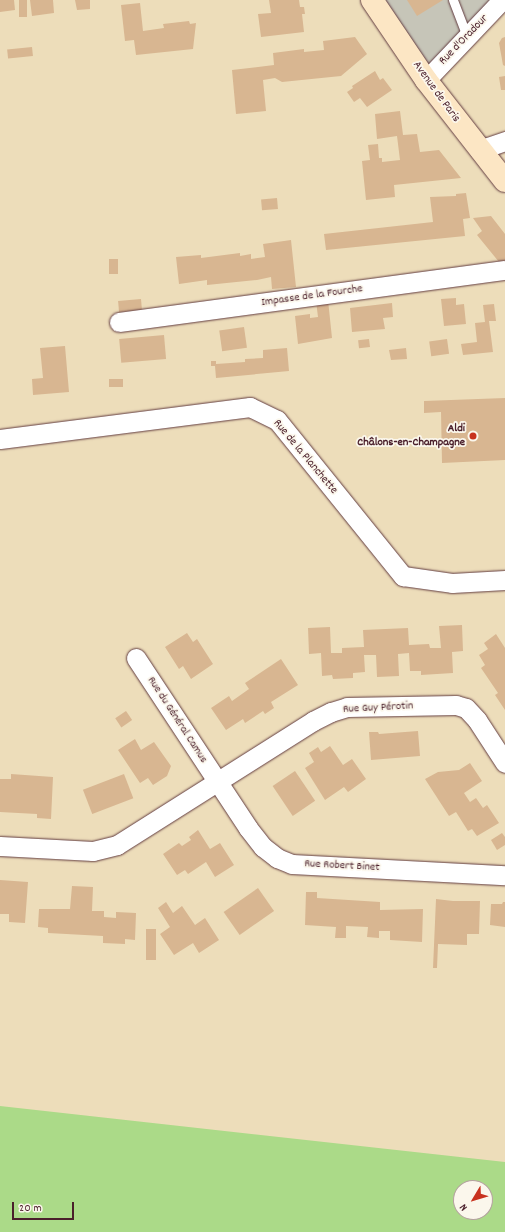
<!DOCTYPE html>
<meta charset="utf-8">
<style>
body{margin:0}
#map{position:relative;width:505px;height:1232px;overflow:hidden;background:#edddba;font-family:Dekko,sans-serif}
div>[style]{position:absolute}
.industrial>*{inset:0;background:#c6c5b8}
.green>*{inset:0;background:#abda88}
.building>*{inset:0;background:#d8b691;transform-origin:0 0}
.roads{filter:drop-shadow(0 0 1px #623c40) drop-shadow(0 0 1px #623c40)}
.lane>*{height:9px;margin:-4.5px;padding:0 4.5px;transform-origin:4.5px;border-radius:4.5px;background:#fff}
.street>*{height:19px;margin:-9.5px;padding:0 9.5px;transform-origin:9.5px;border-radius:9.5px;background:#fff}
.secondary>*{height:22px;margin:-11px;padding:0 11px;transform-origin:11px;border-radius:11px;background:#fce6c4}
.dots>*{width:11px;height:11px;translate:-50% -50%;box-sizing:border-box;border:2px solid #fbf7ec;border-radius:50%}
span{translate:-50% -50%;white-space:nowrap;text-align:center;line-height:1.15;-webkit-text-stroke:3.5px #fbf7ec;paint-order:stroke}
.street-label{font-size:12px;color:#4a1f2b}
.poi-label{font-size:12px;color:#4a1f2b;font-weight:700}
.right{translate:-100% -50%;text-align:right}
.north{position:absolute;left:453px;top:1180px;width:40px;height:40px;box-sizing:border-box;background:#fbf7ec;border:1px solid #b4a19f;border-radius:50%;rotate:232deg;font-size:11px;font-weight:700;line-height:16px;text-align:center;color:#4a1f2b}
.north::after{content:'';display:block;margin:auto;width:14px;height:18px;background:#c8321e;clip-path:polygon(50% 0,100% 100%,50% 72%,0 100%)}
.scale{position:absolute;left:12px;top:1202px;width:62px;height:18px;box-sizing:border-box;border:2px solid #4a1f2b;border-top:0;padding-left:5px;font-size:12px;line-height:14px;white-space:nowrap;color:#4a1f2b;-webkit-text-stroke:3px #fbf7ec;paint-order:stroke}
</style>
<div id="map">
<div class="industrial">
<div style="clip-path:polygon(381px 0,496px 0,426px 84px)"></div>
</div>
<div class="green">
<div style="clip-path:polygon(evenodd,0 1106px,505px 1162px,505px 1232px,0 1232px,0 1106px,461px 1188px,485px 1188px,485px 1212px,461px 1212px,461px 1188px)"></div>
</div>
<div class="building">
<div style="clip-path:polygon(0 0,14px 0,15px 10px,0 12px)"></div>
<div style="left:19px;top:0;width:8px;height:17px"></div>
<div style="clip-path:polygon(30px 0,53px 0,54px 13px,32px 16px)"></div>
<div style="clip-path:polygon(75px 0,90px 0,90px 9px,77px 10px)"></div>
<div style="clip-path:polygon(269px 0,299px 0,300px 7px,304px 7px,305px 14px,302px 14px,304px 32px,261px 37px,258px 14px,271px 13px)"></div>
<div style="clip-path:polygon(407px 0,443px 0,417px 16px)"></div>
<div style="clip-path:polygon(140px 3px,143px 31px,164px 28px,163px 24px,189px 21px,190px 24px,196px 23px,193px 49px,136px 55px,134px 40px,125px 41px,121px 5px)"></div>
<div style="clip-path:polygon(355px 37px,367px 54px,341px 76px,282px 82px,275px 78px,263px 80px,266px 111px,236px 114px,232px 70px,274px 65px,273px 53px,304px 49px,304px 52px,324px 50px,323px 41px)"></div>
<div style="clip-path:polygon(505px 37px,505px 66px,503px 65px,499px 43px,502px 38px)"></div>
<div style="left:32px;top:47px;width:9px;height:25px;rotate:84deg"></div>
<div style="clip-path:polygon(375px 71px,380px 80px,383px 78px,392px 90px,367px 107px,360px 98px,354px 102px,347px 92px,353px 88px,352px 86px)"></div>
<div style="clip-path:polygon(505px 76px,505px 90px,501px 90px,499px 77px)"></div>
<div style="clip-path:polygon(400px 111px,403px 135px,417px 134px,420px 152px,439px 150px,461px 178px,394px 185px,395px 197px,366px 200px,362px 161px,370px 160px,368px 145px,378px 144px,379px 158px,382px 158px,382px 162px,400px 160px,397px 136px,377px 139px,375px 114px)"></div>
<div style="clip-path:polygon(466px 193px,470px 218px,463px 219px,465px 236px,326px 250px,324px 234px,433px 222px,430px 197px,456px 196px,456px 194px)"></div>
<div style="left:277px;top:198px;width:11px;height:16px;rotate:85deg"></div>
<div style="clip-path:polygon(491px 216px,505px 234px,505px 261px,499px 262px,477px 235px,482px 231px,473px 218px)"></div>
<div style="clip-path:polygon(291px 240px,296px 287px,272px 289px,271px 277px,257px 280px,207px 285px,207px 280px,179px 284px,176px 257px,201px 255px,201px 258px,240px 253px,240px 256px,251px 254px,251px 259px,265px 257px,263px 244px)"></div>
<div style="left:109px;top:259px;width:9px;height:15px"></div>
<div style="clip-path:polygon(456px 298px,456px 305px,464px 304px,466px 324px,444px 326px,441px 299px)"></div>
<div style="left:141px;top:299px;width:11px;height:23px;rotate:85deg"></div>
<div style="clip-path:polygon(328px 300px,332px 338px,298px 344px,295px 316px,310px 314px,310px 318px,318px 317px,316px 301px)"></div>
<div style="clip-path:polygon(392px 303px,393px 317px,383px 318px,385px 329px,352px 332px,350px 308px)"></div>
<div style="clip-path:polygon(494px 304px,496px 321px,489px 321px,493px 352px,463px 355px,461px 344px,477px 342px,475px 323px,485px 322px,483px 305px)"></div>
<div style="left:244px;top:327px;width:21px;height:25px;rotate:82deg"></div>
<div style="left:164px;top:335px;width:24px;height:45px;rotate:85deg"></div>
<div style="left:369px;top:339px;width:8px;height:11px;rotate:83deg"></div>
<div style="left:447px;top:339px;width:15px;height:18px;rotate:82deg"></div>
<div style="clip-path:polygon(65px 346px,69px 392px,33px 395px,32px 379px,43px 378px,40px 348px)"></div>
<div style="clip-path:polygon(287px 348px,289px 371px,216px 378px,215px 366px,211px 366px,211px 361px,216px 361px,216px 364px,245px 362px,245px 359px,263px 358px,263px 350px)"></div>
<div style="clip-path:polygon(406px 348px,407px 359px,391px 360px,389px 350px)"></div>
<div style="left:123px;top:379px;width:8px;height:14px;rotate:90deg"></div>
<div style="clip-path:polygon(505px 398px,505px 460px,442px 463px,441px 412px,424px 413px,424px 401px)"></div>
<div style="clip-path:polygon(462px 625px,463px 651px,452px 652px,453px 673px,421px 675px,421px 671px,410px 671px,409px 653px,398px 654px,399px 676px,377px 677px,376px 655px,364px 655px,365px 672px,353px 673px,353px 678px,333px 679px,332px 675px,322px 676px,321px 653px,309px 654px,308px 628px,330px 627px,331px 653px,342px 653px,342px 648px,364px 647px,363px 630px,408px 628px,409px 645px,429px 644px,430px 648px,441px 648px,439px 626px)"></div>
<div style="clip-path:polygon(187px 633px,193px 642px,197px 639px,213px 664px,191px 679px,183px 666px,179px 669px,165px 647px)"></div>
<div style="clip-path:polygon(496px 634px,505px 648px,505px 710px,495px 695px,498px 693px,481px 668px,485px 665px,479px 655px,488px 649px,484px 643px)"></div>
<div style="clip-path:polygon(281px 659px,298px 685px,271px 702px,274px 708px,265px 714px,263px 711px,245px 723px,243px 719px,226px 730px,211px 708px,229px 696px,232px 701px,249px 689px,245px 683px)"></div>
<div style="left:126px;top:711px;width:11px;height:13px;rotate:56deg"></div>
<div style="clip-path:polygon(418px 731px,420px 756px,371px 760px,369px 732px,378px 732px,379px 734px)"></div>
<div style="clip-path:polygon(135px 739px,141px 750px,154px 742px,171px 766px,167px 776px,153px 785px,148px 778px,140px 783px,118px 750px)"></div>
<div style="clip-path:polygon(330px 746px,343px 765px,352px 759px,366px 779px,348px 792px,344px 787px,325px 800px,305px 768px,314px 762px,309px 753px,318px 747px,321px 752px)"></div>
<div style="clip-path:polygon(470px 763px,482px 781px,464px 793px,470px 802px,476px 798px,483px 808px,487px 805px,499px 823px,477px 836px,472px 829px,468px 831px,456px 812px,449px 816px,425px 779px,438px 772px,459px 770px)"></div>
<div style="left:295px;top:771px;width:36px;height:27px;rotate:56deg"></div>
<div style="clip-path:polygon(11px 774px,53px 777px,51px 819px,37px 818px,37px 814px,0 812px,0 779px,11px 779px)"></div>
<div style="left:124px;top:774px;width:26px;height:44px;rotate:69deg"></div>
<div style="clip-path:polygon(198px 830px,210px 849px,220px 843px,234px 865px,215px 877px,206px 862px,188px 874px,185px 870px,177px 875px,163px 854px,179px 843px,182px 846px,191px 840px,189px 837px)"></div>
<div style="clip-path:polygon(502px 833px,505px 837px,505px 845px,497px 850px,491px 840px)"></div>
<div style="clip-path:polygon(0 880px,28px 882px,25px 923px,9px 922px,9px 914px,0 914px)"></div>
<div style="clip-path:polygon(72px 886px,93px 887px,92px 911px,104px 911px,104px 917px,116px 918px,116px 912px,136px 913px,135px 940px,125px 939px,125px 944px,103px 943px,103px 936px,48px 933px,48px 928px,38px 927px,39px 909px,70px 909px)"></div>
<div style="left:258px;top:888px;width:28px;height:42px;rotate:55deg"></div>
<div style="clip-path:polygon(306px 892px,317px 892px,317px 898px,380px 902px,380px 910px,423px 909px,422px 942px,390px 940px,390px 931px,379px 931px,379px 938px,367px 937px,368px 927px,346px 926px,346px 938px,335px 938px,336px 927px,305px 925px)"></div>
<div style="clip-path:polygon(436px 899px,453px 901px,480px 901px,479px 934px,467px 934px,467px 945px,438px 944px,437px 968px,433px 968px)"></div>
<div style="clip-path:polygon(166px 902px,173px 913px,182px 906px,195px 925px,205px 918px,219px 940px,199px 953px,193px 943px,174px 955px,160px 934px,170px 927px,158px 908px)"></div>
<div style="clip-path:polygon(503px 902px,505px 902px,505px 927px,490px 925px,491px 904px,502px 904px)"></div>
<div style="left:146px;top:929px;width:10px;height:31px"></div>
</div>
<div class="roads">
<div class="lane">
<div style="left:453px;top:0;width:40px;rotate:69deg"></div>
</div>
<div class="street">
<div style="left:426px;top:80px;width:110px;rotate:-46.5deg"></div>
<div style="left:479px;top:150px;width:28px;rotate:-19deg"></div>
<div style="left:119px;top:322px;width:389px;rotate:-7.7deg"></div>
<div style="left:0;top:439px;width:252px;rotate:-7.3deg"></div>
<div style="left:250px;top:407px;width:30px;rotate:26deg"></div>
<div style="left:277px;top:420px;width:201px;rotate:51.1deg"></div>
<div style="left:403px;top:576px;width:49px;rotate:8.1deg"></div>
<div style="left:452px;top:583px;width:53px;rotate:-3.2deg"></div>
<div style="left:136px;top:658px;width:204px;rotate:56.6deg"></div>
<div style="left:248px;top:828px;width:24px;rotate:52deg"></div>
<div style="left:263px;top:847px;width:18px;rotate:38deg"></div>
<div style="left:277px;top:858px;width:16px;rotate:22deg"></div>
<div style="left:292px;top:864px;width:213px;rotate:3deg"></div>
<div style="left:0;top:846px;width:93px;rotate:3.1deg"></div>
<div style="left:93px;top:851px;width:25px;rotate:-14deg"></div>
<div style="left:117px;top:845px;width:232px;rotate:-32.3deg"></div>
<div style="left:313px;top:721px;width:20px;rotate:-27deg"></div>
<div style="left:331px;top:712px;width:17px;rotate:-17deg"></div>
<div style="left:347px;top:707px;width:109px;rotate:-1.1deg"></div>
<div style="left:456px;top:705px;width:10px;rotate:17deg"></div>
<div style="left:466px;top:708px;width:16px;rotate:47deg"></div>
<div style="left:477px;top:720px;width:51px;rotate:56.9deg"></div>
</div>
<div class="secondary">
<div style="left:372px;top:0;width:97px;rotate:56deg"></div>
<div style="left:426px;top:80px;width:128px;rotate:52deg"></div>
</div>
</div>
<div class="dots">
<div style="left:473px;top:436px;background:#c8321e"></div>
</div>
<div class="street-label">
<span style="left:464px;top:40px;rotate:-46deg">Rue d'Oradour</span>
<span style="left:436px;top:92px;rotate:54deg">Avenue de Paris</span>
<span style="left:312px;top:296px;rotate:-8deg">Impasse de la Fourche</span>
<span style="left:305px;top:457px;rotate:50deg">Rue de la Planchette</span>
<span style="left:378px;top:708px;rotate:-3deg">Rue Guy Pérotin</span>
<span style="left:177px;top:720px;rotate:57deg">Rue du Général Camus</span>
<span style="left:342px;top:866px;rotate:3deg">Rue Robert Binet</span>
</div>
<div class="poi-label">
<span class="right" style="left:465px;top:436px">Aldi<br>Châlons-en-Champagne</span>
</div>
<div class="north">N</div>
<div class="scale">20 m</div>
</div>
